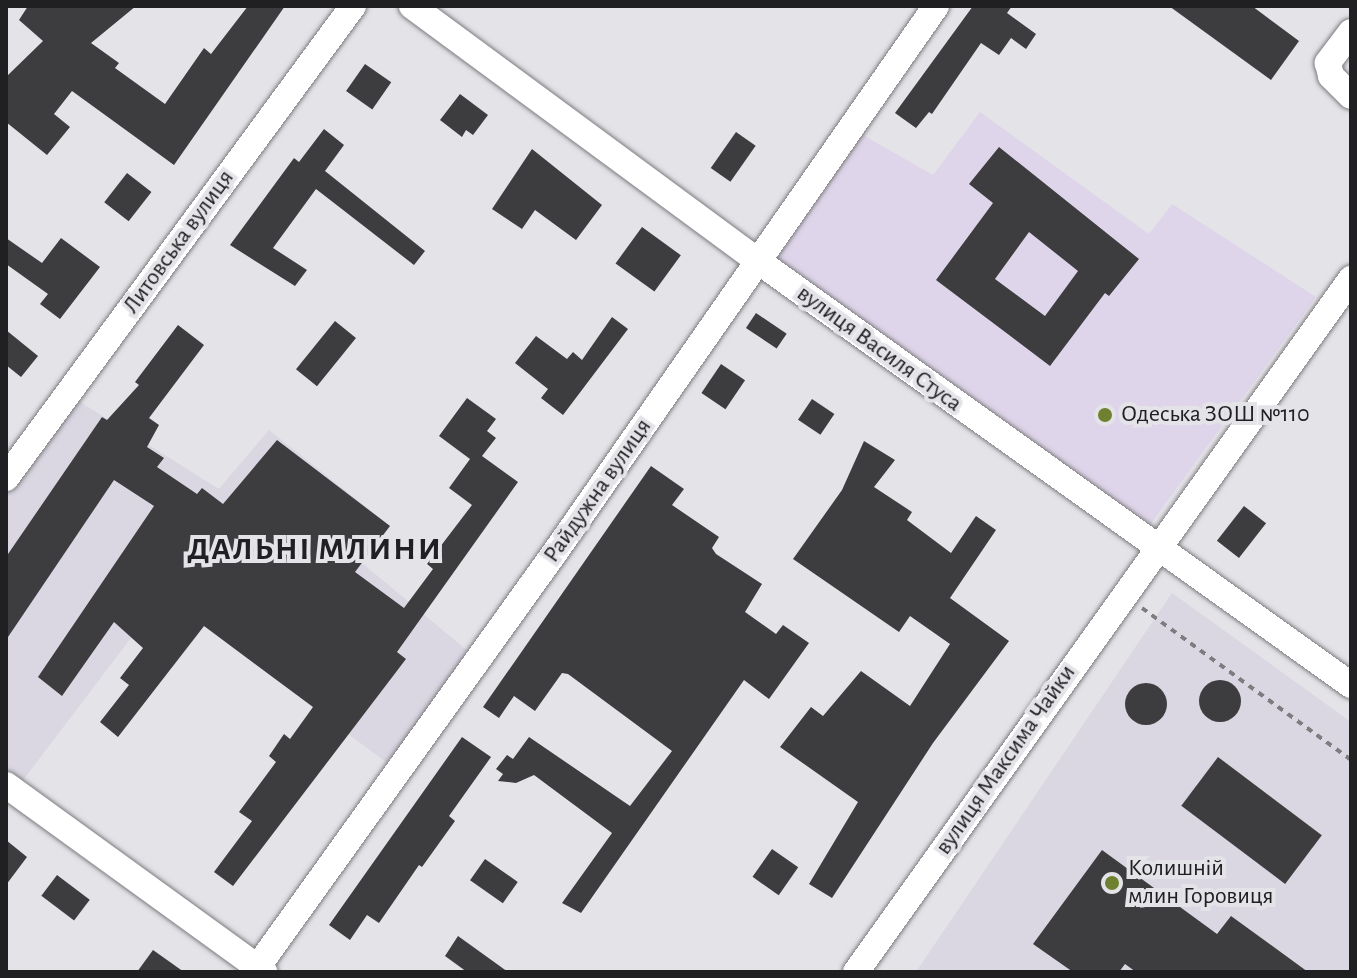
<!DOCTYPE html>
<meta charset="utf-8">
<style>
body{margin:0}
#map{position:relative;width:1357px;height:978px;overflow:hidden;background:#e4e3e8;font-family:"Alegreya Sans",sans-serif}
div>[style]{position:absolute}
.built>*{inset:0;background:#dad6e2}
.education>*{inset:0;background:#dfd5ea}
.building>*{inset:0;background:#3d3d40;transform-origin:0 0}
.round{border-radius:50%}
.path>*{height:4px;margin-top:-2px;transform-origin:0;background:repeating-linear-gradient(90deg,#7d7d80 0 6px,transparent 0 12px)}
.roads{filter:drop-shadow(0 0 2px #7c7b7f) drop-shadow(0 0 2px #7c7b7f)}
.minor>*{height:26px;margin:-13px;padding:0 13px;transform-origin:13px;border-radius:13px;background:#fff}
.dots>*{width:22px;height:22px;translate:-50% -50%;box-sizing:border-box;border:4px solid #e4e3e8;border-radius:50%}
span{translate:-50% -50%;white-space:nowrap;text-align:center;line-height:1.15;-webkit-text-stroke:8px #e4e3e8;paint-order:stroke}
.street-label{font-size:24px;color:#202022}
.poi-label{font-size:24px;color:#202022}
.left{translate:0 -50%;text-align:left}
.district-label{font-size:32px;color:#202022;font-weight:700;letter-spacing:2px}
.frame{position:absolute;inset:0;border:8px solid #202022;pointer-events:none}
</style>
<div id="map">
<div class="built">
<div style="clip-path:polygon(69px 395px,219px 489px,269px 430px,390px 526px,362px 563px,476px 658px,395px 769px,205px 626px,172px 668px,131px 638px,17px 788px,6px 781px,6px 483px)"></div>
<div style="clip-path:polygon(1172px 593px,1351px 722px,1351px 972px,916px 972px)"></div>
</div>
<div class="education">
<div style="clip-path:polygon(980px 112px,1149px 234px,1172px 204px,1316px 297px,1144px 533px,765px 260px,856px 131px,933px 175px)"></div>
</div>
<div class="building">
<div style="clip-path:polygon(28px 6px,136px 6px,91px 43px,119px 63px,115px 68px,165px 104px,204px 48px,211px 54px,248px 6px,285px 6px,174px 165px,72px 91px,54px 114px,70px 127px,47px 155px,6px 122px,6px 77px,43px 41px,19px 20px)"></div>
<div style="clip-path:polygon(973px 6px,1012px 6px,1007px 13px,1036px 34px,1026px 49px,1011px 38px,999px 55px,981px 43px,932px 114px,929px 112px,916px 128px,895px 113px)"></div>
<div style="clip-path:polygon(1169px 6px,1252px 6px,1299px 41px,1271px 80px)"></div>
<div style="left:365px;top:64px;width:32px;height:33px;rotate:35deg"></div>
<div style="clip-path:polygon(460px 94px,488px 115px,473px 135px,466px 130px,462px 137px,440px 120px)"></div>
<div style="clip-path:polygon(324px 129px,344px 145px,325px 171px,425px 251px,414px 265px,316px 189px,273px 248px,307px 270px,295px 286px,230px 245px,294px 158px,299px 162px)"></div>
<div style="left:736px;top:132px;width:24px;height:44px;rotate:35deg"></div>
<div style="clip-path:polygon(evenodd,999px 147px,1139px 259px,1109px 296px,1105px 293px,1050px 366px,936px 280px,993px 203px,969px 184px,999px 147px,1029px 232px,1078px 271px,1045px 316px,995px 279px,1029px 232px)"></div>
<div style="clip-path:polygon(532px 149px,602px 205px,576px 240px,535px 210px,522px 229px,492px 209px)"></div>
<div style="left:127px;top:173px;width:31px;height:37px;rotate:38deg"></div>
<div style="left:642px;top:227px;width:48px;height:45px;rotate:36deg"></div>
<div style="clip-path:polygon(6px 238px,42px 263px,61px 238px,100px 267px,60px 319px,40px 304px,48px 294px,6px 264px)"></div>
<div style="left:756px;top:313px;width:37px;height:18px;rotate:34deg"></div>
<div style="clip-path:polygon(612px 317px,628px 329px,563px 415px,541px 398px,548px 389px,515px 363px,536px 336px,567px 359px,573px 352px,582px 360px)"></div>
<div style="left:335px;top:321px;width:27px;height:62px;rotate:39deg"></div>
<div style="clip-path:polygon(178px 325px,204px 345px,149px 418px,159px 425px,147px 447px,164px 458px,157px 467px,197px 494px,202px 488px,223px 504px,277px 440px,390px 526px,355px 572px,404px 608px,433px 569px,427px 564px,472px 505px,449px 488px,470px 459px,439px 436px,467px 398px,496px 419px,487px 431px,496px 438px,482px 456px,518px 482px,397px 652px,406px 659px,233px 886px,214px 872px,252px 821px,239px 812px,276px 762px,269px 756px,284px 734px,290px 739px,313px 707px,204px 626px,118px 737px,100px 722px,129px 685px,120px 678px,143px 648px,114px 622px,62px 696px,38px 677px,154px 506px,114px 480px,6px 640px,6px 557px,102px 417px,107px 420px,139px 385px,135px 382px)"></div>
<div style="clip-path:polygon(6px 330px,38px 356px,21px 377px,6px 365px)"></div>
<div style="left:721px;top:364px;width:29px;height:35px;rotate:34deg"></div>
<div style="left:812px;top:399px;width:27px;height:25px;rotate:34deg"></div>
<div style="clip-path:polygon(864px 441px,895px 460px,874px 487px,912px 512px,907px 520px,951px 553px,976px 516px,996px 530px,950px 598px,1009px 641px,933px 743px,832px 898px,809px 884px,858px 802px,780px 747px,811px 707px,823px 716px,861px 671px,910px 706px,950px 644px,910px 616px,899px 632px,793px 559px,842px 490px)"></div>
<div style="clip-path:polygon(651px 466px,684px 489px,672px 505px,719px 537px,712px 548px,716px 554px,762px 584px,745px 612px,776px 634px,783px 625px,809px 643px,769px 699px,744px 680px,581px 913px,562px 903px,612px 833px,534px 775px,516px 783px,498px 781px,503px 774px,496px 769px,507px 755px,513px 759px,529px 737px,630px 806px,672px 751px,568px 674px,562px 673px,535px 711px,514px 696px,499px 718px,483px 707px)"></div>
<div style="left:1244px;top:506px;width:28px;height:44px;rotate:38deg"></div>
<div class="round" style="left:1199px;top:680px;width:42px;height:42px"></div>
<div class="round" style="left:1125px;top:683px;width:42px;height:42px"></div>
<div style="clip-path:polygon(462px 737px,491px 757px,449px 816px,455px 821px,422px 867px,419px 865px,379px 923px,367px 915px,350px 940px,329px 925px)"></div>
<div style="left:1218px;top:757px;width:130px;height:61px;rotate:37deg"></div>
<div style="clip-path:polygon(6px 840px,27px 857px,6px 885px)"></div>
<div style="left:772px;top:849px;width:32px;height:34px;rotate:35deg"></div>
<div style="clip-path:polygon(1102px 850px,1217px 934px,1231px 916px,1308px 972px,1136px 972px,1125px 964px,1119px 972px,1073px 972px,1033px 944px)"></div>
<div style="left:485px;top:859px;width:40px;height:26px;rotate:35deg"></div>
<div style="left:57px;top:875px;width:41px;height:26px;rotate:37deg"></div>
<div style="clip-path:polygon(458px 936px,508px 972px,467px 972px,445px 956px)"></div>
<div style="clip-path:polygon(153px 950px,184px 972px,137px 972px)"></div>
</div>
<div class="path">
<div style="left:1142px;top:608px;width:258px;rotate:36deg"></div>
</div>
<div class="roads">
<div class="minor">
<div style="left:412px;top:6px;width:430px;rotate:36.4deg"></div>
<div style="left:758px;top:261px;width:729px;rotate:35.57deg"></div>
<div style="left:1351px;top:32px;width:39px;rotate:127deg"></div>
<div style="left:1328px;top:63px;width:13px;rotate:77deg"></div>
<div style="left:1331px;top:76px;width:28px;rotate:45deg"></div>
<div style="left:6px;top:478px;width:586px;rotate:-53.68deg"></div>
<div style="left:6px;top:785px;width:319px;rotate:35.9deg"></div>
<div style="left:254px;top:972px;width:518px;rotate:-54.35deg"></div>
<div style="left:556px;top:551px;width:664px;rotate:-55.11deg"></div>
<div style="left:856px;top:972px;width:852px;rotate:-54.46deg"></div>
</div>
</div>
<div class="dots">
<div style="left:1105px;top:415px;background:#6f8130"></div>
<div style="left:1112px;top:883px;background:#6f8130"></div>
</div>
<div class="street-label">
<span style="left:179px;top:242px;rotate:-54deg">Литовська вулиця</span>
<span style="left:879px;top:349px;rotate:36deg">вулиця Василя Стуса</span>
<span style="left:598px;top:491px;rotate:-55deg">Райдужна вулиця</span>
<span style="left:1006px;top:760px;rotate:-55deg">вулиця Максима Чайки</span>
</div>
<div class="poi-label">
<span class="left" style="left:1121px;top:415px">Одеська ЗОШ №110</span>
<span class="left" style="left:1128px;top:883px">Колишній<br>млин Горовиця</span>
</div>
<div class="district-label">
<span style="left:315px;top:549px">ДАЛЬНІ МЛИНИ</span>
</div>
<div class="frame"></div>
</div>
